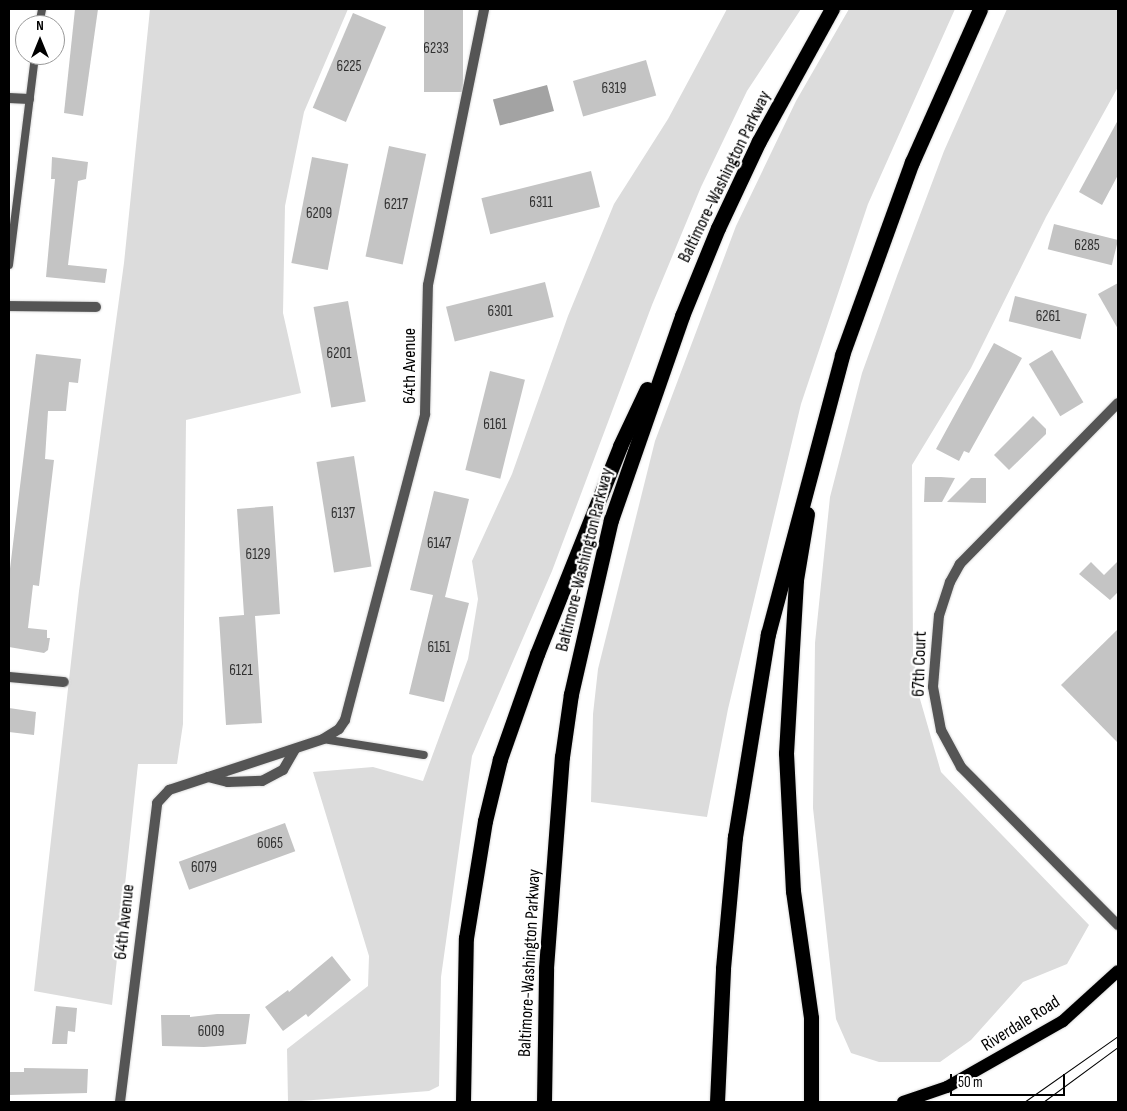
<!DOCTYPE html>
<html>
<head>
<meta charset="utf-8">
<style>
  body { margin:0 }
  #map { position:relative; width:1127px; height:1111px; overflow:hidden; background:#fff; font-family:"Sofia Sans Condensed",sans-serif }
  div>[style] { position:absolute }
  .green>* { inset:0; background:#dcdcdc }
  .water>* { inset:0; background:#a3a3a3; transform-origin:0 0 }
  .building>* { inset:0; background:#c4c4c4; transform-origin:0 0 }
  .roads { filter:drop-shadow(0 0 1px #dbdbdb) drop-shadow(0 0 1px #dbdbdb) }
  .service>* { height:8px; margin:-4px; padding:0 4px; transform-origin:4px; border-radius:4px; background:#555 }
  .minor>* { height:10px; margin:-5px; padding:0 5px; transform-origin:5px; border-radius:5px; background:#555 }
  .primary>* { height:12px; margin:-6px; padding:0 6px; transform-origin:6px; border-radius:6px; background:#000 }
  .motorway>* { height:15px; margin:-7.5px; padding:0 7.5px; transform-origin:7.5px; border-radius:7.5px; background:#000 }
  .tram>* { height:1px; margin:-0.5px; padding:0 0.5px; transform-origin:0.5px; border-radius:0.5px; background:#000 }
  span { translate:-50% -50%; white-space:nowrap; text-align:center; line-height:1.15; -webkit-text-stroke:4.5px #fff; paint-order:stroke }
  .number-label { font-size:15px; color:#313131 }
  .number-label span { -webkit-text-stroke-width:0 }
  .street-label { font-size:18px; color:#000 }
  .frame { position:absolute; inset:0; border:10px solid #000; pointer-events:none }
  .north { position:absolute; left:15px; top:15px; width:50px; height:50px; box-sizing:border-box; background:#fff; border:1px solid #999; border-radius:50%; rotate:0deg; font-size:14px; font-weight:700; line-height:20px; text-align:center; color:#000 }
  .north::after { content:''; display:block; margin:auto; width:18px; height:22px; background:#000; clip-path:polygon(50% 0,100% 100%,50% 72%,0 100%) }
  .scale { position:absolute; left:950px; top:1074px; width:115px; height:22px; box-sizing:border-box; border:2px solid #000; border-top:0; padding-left:6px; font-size:15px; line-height:18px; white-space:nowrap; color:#000; -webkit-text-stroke:4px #fff; paint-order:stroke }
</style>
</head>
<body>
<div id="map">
  <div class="green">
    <div style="clip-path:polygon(150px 9px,348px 9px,304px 112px,285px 206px,283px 313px,301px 393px,186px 420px,183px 724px,177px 764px,138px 764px,112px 1005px,34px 991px,79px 591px,124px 263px)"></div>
    <div style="clip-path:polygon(727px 9px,801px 9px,747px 91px,701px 187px,652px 305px,552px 571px,472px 756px,441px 977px,439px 1086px,429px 1091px,288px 1102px,287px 1049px,368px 986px,369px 956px,313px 772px,373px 767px,423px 781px,468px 659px,478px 599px,472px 561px,512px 474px,568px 316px,614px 204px,668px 119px)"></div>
    <div style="clip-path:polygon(849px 9px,955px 9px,868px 204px,801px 404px,728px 709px,707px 817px,591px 802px,593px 714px,598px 669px,655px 441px,736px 226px,796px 101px)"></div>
    <div style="clip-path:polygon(1007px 9px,1118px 9px,1118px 87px,1046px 217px,971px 368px,912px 465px,913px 653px,920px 699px,941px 772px,1089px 925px,1067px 964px,1023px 982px,971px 1040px,940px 1062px,879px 1062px,851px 1053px,836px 1019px,813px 808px,815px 643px,830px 497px,862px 373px,897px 276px,944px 151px)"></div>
  </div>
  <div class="water">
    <div style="left:547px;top:85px;width:27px;height:56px;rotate:75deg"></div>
  </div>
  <div class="building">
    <div style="clip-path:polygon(75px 9px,98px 9px,83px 116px,64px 113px)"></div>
    <div style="left:424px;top:9px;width:39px;height:83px"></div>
    <div style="left:353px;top:13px;width:36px;height:103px;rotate:23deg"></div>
    <div style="left:646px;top:60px;width:37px;height:76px;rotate:74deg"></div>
    <div style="clip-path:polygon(1118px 120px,1118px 175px,1102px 205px,1079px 192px)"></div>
    <div style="left:389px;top:146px;width:38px;height:113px;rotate:12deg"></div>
    <div style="clip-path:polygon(52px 157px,88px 162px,86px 179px,78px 181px,68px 265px,107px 269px,105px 283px,46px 277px,55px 179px,51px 179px)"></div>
    <div style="left:312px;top:157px;width:37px;height:108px;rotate:11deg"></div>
    <div style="left:591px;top:171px;width:37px;height:113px;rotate:76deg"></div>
    <div style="left:1054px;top:224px;width:66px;height:26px;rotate:14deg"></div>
    <div style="left:545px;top:282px;width:36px;height:102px;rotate:76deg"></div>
    <div style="clip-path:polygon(1118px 283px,1118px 329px,1098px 294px)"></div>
    <div style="left:1015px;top:296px;width:74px;height:26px;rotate:14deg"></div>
    <div style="left:348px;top:301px;width:102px;height:35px;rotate:80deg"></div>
    <div style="clip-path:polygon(994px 343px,1022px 358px,969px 453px,964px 451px,959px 461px,936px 449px)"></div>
    <div style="left:1052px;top:350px;width:61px;height:27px;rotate:59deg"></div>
    <div style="clip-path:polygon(36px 354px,81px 359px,78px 383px,69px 382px,66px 411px,48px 411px,45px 459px,54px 460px,39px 586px,33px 585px,28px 628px,47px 630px,47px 638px,50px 638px,48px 650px,44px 653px,9px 647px,9px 577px)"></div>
    <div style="left:490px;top:371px;width:36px;height:102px;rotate:14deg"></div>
    <div style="clip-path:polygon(1033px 416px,1046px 429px,1046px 434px,1009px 470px,994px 455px)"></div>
    <div style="left:354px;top:456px;width:112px;height:38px;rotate:81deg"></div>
    <div style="clip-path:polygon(925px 477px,941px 477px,955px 478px,942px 502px,924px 502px)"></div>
    <div style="clip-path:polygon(971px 478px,986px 478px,986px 503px,947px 502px)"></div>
    <div style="clip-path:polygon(434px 491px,469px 499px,445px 597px,469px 603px,444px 702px,409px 694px,433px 595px,410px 590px)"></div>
    <div style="clip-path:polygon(273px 506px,280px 614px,255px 616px,262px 723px,226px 725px,219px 617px,244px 615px,237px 509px)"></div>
    <div style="clip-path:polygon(1118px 561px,1118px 592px,1110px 600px,1079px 574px,1091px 562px,1104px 575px)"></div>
    <div style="clip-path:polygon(1118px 629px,1118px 743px,1061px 685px)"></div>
    <div style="clip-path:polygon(9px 708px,36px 712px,34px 735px,9px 732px)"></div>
    <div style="left:285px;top:823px;width:30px;height:113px;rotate:70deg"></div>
    <div style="clip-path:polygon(332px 956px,351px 980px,308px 1017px,306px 1014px,283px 1031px,265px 1007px,288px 990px,289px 992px)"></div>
    <div style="clip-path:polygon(56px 1006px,77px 1008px,75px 1032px,68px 1031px,67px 1044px,52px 1044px)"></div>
    <div style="clip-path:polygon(217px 1014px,250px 1014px,246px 1044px,204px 1047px,162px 1046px,161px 1015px,190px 1015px,190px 1017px)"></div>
    <div style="clip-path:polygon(24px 1068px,88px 1069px,87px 1093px,9px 1095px,9px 1072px,24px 1072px)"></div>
  </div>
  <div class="roads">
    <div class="service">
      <div style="left:39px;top:25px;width:16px;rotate:-79deg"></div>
      <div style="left:9px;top:265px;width:212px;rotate:-82.9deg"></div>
      <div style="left:323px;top:739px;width:102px;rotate:9deg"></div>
    </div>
    <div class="minor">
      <div style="left:9px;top:98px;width:20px;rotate:3deg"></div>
      <div style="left:9px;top:306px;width:87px;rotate:0.7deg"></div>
      <div style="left:1118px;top:403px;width:226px;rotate:134.5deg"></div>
      <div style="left:960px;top:564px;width:21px;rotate:119deg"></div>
      <div style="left:950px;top:582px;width:35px;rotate:108deg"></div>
      <div style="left:939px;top:615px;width:72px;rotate:94.8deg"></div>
      <div style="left:933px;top:687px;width:44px;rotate:79.5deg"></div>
      <div style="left:941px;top:730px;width:42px;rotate:61.6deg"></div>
      <div style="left:961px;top:767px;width:223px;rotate:45.2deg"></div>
      <div style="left:9px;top:677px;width:55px;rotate:5.2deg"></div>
      <div style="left:208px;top:777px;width:21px;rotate:14deg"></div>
      <div style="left:228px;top:782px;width:34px;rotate:-2deg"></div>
      <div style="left:262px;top:781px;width:24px;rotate:-28deg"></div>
      <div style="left:283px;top:770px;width:24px;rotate:-60deg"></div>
      <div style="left:120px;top:1102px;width:301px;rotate:-82.9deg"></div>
      <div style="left:157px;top:803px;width:18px;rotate:-47deg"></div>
      <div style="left:169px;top:790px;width:162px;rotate:-18.3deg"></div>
      <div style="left:323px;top:739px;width:19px;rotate:-32deg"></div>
      <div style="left:339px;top:729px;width:11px;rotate:-56deg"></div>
      <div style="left:345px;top:720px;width:316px;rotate:-75.3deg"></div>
      <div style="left:425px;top:414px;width:129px;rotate:-88.7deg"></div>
      <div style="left:428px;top:285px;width:282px;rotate:-78.5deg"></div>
    </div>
    <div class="primary">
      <div style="left:903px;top:1102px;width:46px;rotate:-18.8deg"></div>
      <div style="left:947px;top:1087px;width:133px;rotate:-29.6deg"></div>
      <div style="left:1063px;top:1021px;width:74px;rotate:-42.3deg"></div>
    </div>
    <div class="motorway">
      <div style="left:807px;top:514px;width:67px;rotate:99.5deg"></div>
      <div style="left:796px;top:580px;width:173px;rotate:93.3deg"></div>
      <div style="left:786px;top:753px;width:138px;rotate:87.1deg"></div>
      <div style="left:793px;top:891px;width:128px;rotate:81.9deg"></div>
      <div style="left:811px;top:1018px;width:84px;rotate:90deg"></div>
      <div style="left:463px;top:1102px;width:164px;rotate:-89deg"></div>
      <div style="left:466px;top:938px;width:119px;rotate:-80.8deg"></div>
      <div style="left:485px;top:821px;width:64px;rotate:-76.4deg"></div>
      <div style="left:500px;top:759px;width:111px;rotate:-70.6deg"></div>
      <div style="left:537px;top:654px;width:224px;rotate:-68.2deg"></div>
      <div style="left:620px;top:446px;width:63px;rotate:-64.7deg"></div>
      <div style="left:544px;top:1102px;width:134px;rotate:-89.1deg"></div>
      <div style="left:546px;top:968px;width:212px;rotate:-85.7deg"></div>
      <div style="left:562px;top:757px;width:64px;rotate:-81.9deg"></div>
      <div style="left:571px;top:694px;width:179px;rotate:-77.1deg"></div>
      <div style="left:611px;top:520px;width:216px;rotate:-70.8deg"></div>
      <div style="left:682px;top:316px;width:95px;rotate:-67.8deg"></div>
      <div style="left:718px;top:228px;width:96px;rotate:-64.8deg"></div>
      <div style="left:759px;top:141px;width:151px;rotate:-61.1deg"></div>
      <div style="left:717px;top:1102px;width:134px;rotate:-87.4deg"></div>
      <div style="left:723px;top:968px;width:132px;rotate:-84.8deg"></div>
      <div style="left:735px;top:837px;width:206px;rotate:-80.8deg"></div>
      <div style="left:768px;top:634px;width:289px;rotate:-75.1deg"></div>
      <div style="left:842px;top:355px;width:205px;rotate:-70.1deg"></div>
      <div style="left:912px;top:162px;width:167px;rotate:-66deg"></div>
    </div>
  </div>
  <div class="tram">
    <div style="left:1024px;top:1102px;width:115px;rotate:-35.1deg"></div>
    <div style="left:1043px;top:1102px;width:93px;rotate:-36.3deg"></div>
  </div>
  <div class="number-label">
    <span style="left:436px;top:49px">6233</span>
    <span style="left:349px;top:67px">6225</span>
    <span style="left:614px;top:89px">6319</span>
    <span style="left:541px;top:203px">6311</span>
    <span style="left:396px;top:205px">6217</span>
    <span style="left:319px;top:214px">6209</span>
    <span style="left:1087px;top:246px">6285</span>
    <span style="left:500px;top:312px">6301</span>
    <span style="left:1048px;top:317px">6261</span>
    <span style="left:339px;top:354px">6201</span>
    <span style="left:495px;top:425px">6161</span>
    <span style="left:343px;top:514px">6137</span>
    <span style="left:439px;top:544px">6147</span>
    <span style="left:258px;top:555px">6129</span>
    <span style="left:439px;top:648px">6151</span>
    <span style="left:241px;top:671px">6121</span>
    <span style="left:270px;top:844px">6065</span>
    <span style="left:204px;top:868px">6079</span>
    <span style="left:211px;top:1032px">6009</span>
  </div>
  <div class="street-label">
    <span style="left:725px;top:177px;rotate:-64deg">Baltimore-Washington Parkway</span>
    <span style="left:410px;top:366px;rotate:-90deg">64th Avenue</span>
    <span style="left:585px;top:560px;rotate:-76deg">Baltimore-Washington Parkway</span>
    <span style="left:920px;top:664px;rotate:-88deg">67th Court</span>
    <span style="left:125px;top:922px;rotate:-84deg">64th Avenue</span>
    <span style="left:530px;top:963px;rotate:-87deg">Baltimore-Washington Parkway</span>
    <span style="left:1021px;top:1024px;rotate:-32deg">Riverdale Road</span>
  </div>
  <div class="frame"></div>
  <div class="north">N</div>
  <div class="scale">50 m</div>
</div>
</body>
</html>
